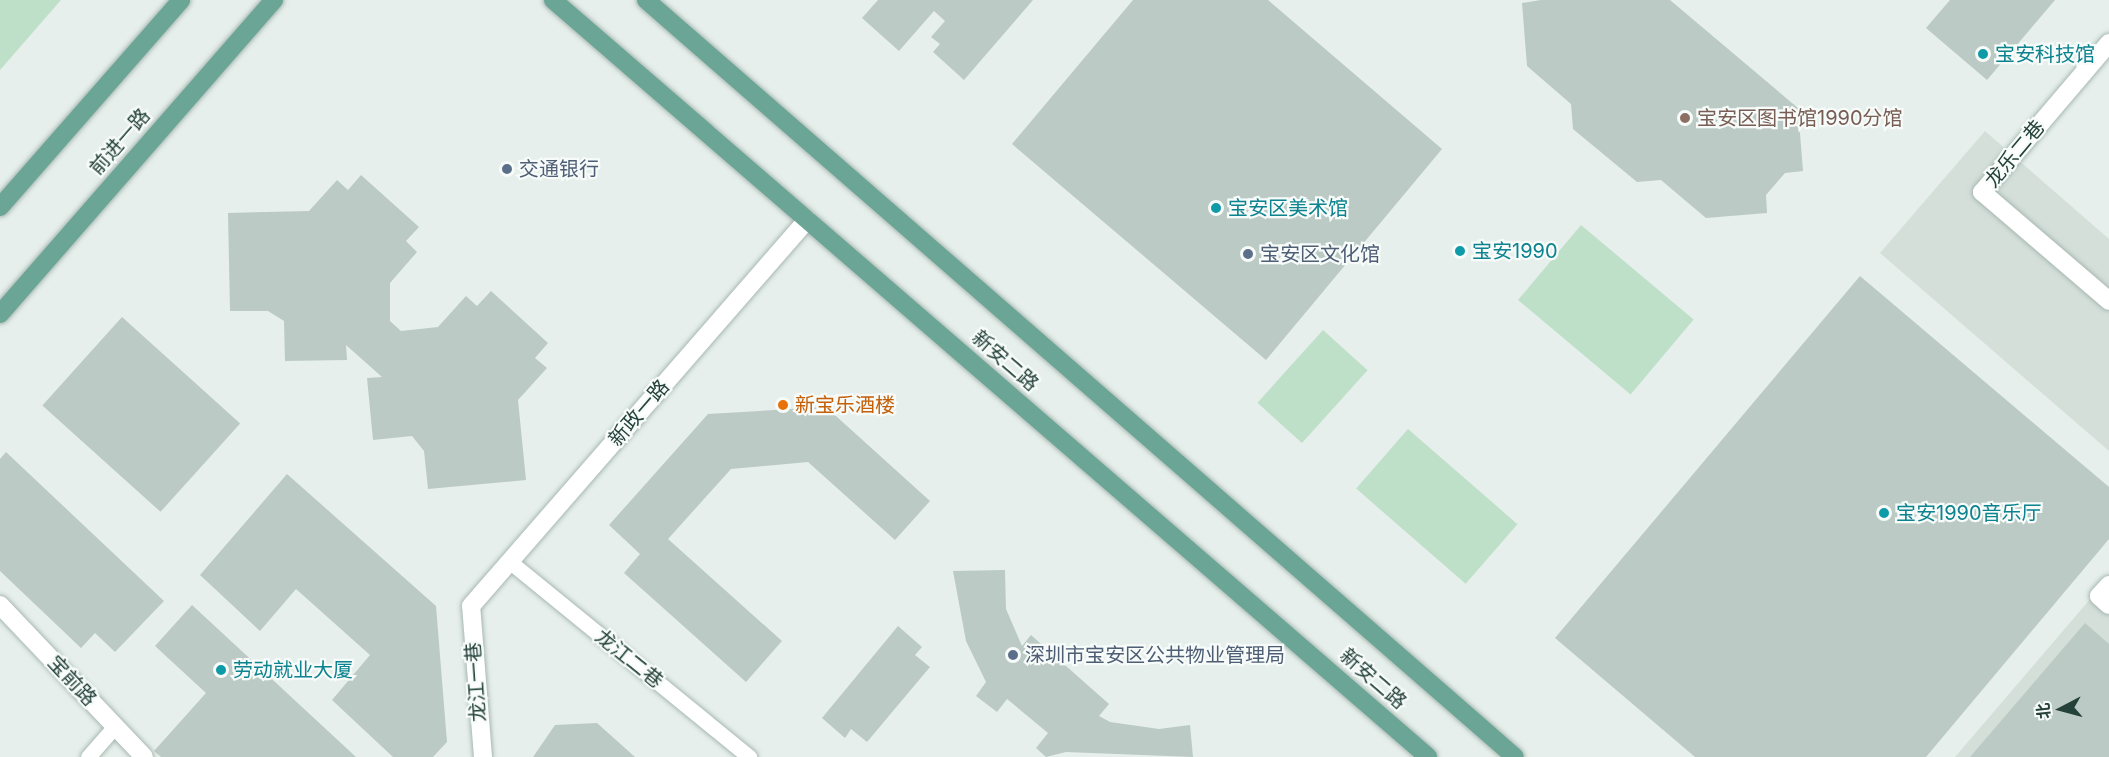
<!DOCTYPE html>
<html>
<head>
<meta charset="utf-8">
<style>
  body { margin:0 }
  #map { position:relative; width:2109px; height:757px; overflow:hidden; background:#e6efeb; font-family:Inter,"Noto Sans SC",sans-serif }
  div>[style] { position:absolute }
  .built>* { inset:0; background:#d4dfda }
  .green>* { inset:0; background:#bfe0c8; transform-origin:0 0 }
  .building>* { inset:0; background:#bbcac4; transform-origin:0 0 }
  .roads { filter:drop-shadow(0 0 2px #a8b8b2) drop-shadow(0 0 2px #a8b8b2) }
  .lane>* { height:15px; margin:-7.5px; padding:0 7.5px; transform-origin:7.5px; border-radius:7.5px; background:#fff }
  .street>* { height:18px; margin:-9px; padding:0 9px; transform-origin:9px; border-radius:9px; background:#fff }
  .primary>* { height:18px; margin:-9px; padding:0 9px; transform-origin:9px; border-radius:9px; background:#6aa596 }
  .dots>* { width:16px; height:16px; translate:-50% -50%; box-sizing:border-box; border:3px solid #f7fbf9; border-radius:50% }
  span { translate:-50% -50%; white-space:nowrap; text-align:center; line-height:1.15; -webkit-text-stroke:4.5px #f7fbf9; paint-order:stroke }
  .culture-label { font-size:20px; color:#0d838f }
  .left { translate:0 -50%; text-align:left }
  .education-label { font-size:20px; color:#785e54 }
  .street-label { font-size:20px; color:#24423a }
  .service-label { font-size:20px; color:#4e5e75 }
  .food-label { font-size:20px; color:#c56008 }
  .north { position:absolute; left:2031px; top:679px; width:60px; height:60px; -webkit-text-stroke:4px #f7fbf9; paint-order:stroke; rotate:264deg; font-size:16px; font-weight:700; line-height:24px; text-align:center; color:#24423a }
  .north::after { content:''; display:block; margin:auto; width:21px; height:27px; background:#24423a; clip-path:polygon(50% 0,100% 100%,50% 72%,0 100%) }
</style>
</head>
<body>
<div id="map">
  <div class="built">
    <div style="clip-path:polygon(1985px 131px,2109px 239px,2109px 451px,1880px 253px)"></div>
    <div style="clip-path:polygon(2109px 577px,2109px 757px,1955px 757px)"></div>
  </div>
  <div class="green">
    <div style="clip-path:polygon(0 0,61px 0,0 70px)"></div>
    <div style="left:1581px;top:225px;width:147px;height:98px;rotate:40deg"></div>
    <div style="left:1323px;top:330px;width:60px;height:98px;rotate:42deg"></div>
    <div style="left:1408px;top:429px;width:145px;height:79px;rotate:41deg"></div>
  </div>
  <div class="building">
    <div style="clip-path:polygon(878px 0,1033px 0,964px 80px,933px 52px,940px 44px,931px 37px,945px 21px,934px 11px,899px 51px,862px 18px)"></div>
    <div style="clip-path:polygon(1133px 0,1268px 0,1442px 149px,1266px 360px,1012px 144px)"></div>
    <div style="clip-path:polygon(1541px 0,1670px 0,1798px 108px,1803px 171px,1785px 173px,1766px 195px,1767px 213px,1706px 218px,1661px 180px,1637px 182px,1573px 129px,1571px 104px,1527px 66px,1522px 3px)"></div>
    <div style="clip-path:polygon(1950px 0,2055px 0,1987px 80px,1926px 28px)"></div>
    <div style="clip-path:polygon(361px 175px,419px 227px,406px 241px,417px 252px,390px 283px,390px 321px,401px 331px,438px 327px,466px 296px,477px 306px,491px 291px,548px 343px,535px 358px,547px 368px,518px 400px,526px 480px,428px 489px,424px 451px,412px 436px,373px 440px,367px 378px,382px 377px,346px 345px,347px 360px,285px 361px,284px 321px,268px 311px,230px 311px,228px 213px,309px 211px,337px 180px,348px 190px)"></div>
    <div style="clip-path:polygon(1860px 276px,2109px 487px,2109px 539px,1926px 757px,1695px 757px,1555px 638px)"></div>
    <div style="left:122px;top:317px;width:159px;height:119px;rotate:42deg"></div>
    <div style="clip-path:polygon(826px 407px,930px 501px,895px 540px,808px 462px,731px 469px,668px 539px,782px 641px,746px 682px,624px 573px,640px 554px,609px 525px,708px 414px)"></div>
    <div style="clip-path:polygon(6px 452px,164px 601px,115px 652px,95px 633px,81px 648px,0 571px,0 459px)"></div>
    <div style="clip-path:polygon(287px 474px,436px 606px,447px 742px,433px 757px,393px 757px,332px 700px,370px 655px,296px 589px,260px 631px,200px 575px)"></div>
    <div style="clip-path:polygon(1005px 570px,1006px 609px,1022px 646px,1031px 635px,1109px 704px,1099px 716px,1110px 722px,1159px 729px,1190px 725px,1193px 757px,1066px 752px,1046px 757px,1036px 748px,1048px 733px,1007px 699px,997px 712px,976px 696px,986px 682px,966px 641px,953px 571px)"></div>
    <div style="clip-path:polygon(192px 605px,356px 757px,161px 757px,154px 751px,206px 693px,155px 646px)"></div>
    <div style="clip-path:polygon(2085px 623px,2109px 644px,2109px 757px,1970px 757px)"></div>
    <div style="clip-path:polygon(898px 626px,922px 647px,915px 655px,930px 667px,867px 742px,851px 729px,845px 738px,822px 718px)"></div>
    <div style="clip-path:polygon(597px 723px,635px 757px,533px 757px,555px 725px)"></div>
  </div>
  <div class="roads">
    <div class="lane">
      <div style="left:509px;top:561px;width:310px;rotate:39.2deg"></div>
      <div style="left:88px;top:757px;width:41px;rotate:-48.9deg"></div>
    </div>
    <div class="street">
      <div style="left:2109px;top:43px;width:196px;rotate:130.4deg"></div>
      <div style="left:1982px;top:192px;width:167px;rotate:40.6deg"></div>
      <div style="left:2109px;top:585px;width:15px;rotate:132deg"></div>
      <div style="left:2099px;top:596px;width:13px;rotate:42deg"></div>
      <div style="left:0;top:605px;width:209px;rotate:46.5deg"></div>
      <div style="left:483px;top:757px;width:151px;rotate:-94.5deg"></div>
      <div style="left:471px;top:606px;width:512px;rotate:-48.96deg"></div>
    </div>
    <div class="primary">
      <div style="left:553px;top:0;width:1157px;rotate:40.86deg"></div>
      <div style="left:646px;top:0;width:1152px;rotate:41.06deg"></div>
      <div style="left:0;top:207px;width:275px;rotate:-48.8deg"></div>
      <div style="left:0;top:314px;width:417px;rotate:-48.9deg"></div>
    </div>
  </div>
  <div class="dots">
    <div style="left:1983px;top:54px;background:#0f9aa8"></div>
    <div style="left:1685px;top:118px;background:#8d6e63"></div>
    <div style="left:507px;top:169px;background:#5c6f8a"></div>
    <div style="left:1216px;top:208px;background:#0f9aa8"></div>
    <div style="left:1460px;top:251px;background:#0f9aa8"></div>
    <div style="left:1248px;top:254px;background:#5c6f8a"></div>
    <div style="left:783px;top:405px;background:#e8710a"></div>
    <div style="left:1884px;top:513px;background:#0f9aa8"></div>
    <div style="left:1013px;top:655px;background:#5c6f8a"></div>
    <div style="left:221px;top:670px;background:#0f9aa8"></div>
  </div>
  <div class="culture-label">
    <span class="left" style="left:1995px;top:54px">宝安科技馆</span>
    <span class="left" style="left:1228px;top:208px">宝安区美术馆</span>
    <span class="left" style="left:1472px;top:251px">宝安1990</span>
    <span class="left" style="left:1896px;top:513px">宝安1990音乐厅</span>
    <span class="left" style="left:233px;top:670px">劳动就业大厦</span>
  </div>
  <div class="education-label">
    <span class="left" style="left:1697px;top:118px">宝安区图书馆1990分馆</span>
  </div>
  <div class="street-label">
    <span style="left:120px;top:142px;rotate:-49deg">前进一路</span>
    <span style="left:2015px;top:154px;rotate:-50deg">龙乐二巷</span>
    <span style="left:1005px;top:361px;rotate:41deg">新安二路</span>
    <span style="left:639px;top:413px;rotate:-49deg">新政一路</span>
    <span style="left:629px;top:659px;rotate:39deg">龙江二巷</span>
    <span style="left:1373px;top:679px;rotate:41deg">新安二路</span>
    <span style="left:72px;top:681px;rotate:47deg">宝前路</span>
    <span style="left:476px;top:682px;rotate:-94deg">龙江一巷</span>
  </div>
  <div class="service-label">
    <span class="left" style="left:519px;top:169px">交通银行</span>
    <span class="left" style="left:1260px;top:254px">宝安区文化馆</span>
    <span class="left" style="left:1025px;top:655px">深圳市宝安区公共物业管理局</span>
  </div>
  <div class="food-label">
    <span class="left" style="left:795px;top:405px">新宝乐酒楼</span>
  </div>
  <div class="north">北</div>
</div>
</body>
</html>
